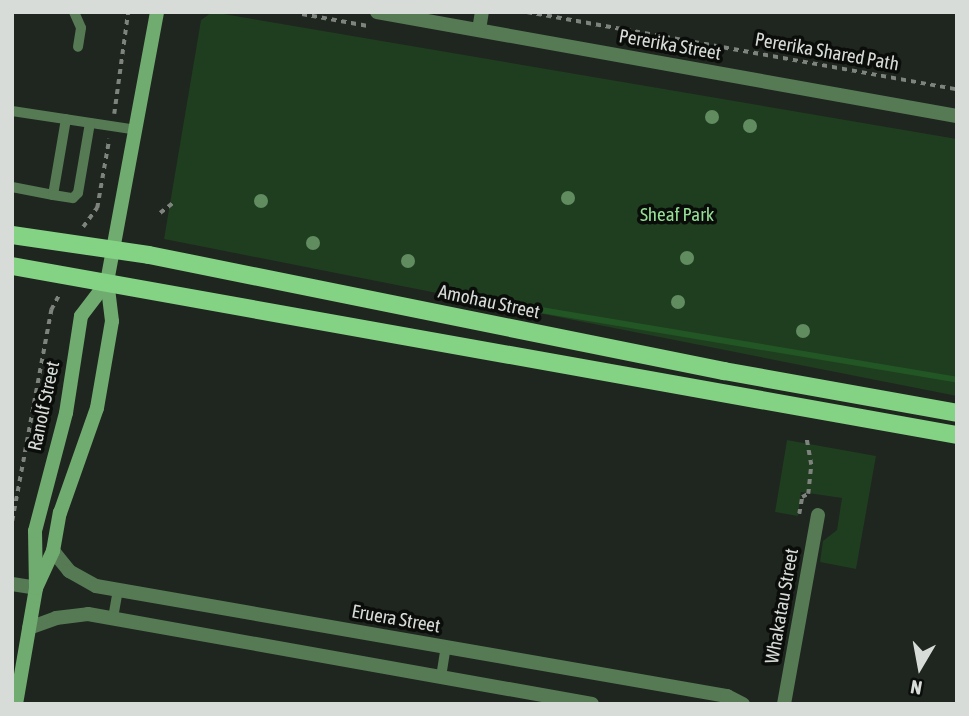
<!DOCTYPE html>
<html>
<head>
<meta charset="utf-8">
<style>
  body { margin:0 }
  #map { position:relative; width:969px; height:716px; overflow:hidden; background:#1f251f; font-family:"Asap Condensed",sans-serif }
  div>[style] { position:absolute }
  .green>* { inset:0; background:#1f3d1f }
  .stream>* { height:6px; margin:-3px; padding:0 3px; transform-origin:3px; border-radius:3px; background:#225624 }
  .path>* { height:3.5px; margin-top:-1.75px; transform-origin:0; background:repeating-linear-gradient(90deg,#7e837e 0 5px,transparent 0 10px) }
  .lane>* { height:10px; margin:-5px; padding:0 5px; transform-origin:5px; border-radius:5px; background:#557a54 }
  .street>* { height:14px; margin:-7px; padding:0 7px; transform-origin:7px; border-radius:7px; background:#557a54 }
  .secondary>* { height:14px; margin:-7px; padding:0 7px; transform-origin:7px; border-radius:7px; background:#70ab6f }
  .primary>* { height:18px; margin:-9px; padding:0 9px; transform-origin:9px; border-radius:9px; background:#84d283 }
  .trees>* { width:14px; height:14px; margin:-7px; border-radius:50%; background:#608c5f }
  span { translate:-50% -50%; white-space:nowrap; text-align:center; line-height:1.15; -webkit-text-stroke:7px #0b0d0a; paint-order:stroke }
  .street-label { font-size:19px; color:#d8dcd8 }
  .park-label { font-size:19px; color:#95e094 }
  .frame { position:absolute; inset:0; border:14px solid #d8dcd8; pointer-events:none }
  .north { position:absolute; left:885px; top:632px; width:70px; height:70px; -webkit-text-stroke:5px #0b0d0a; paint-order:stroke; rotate:190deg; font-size:19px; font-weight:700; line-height:28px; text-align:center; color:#d8dcd8 }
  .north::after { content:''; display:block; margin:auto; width:24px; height:32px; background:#d8dcd8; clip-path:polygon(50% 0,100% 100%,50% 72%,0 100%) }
</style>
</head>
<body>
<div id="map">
  <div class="green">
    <div style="clip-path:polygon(212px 12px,957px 139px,957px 396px,164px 239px,201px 20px)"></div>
    <div style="clip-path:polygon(787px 440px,876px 456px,856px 569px,820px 562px,823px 541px,837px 530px,842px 498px,801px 492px,798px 516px,775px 512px)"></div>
  </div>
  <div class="stream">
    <div style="left:511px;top:305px;width:452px;rotate:9.5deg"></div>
  </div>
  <div class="path">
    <div style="left:527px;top:12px;width:437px;rotate:10.2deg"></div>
    <div style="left:302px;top:14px;width:67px;rotate:10.3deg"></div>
    <div style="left:114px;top:114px;width:103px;rotate:-82.2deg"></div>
    <div style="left:160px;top:213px;width:16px;rotate:-38deg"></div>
    <div style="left:83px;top:227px;width:24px;rotate:-54deg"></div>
    <div style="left:97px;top:208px;width:70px;rotate:-80.1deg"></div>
    <div style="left:799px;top:514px;width:17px;rotate:-80deg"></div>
    <div style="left:802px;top:497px;width:7px;rotate:-27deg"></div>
    <div style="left:808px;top:494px;width:29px;rotate:-84deg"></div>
    <div style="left:811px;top:465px;width:29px;rotate:-100deg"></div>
    <div style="left:12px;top:521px;width:215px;rotate:-79.5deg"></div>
    <div style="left:51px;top:310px;width:19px;rotate:-62deg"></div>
  </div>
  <div class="lane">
    <div style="left:74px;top:12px;width:17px;rotate:66deg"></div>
    <div style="left:81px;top:28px;width:19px;rotate:99deg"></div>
    <div style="left:12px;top:111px;width:126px;rotate:8.6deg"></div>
    <div style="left:12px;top:187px;width:42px;rotate:11deg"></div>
    <div style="left:53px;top:195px;width:77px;rotate:-80.3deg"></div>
    <div style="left:53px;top:195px;width:20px;rotate:9deg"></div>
    <div style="left:73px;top:198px;width:7px;rotate:-45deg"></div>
    <div style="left:78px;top:193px;width:71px;rotate:-80.3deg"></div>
    <div style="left:113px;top:618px;width:28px;rotate:-80deg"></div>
    <div style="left:441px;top:677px;width:30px;rotate:-81deg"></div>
  </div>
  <div class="street">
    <div style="left:377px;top:12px;width:589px;rotate:10.17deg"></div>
    <div style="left:479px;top:30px;width:18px;rotate:-81deg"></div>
    <div style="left:53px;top:551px;width:26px;rotate:51deg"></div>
    <div style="left:69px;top:571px;width:31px;rotate:29deg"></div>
    <div style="left:96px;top:586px;width:641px;rotate:9.89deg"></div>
    <div style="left:727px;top:696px;width:18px;rotate:27deg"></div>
    <div style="left:12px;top:584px;width:24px;rotate:9deg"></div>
    <div style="left:29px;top:628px;width:29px;rotate:-20deg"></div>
    <div style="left:56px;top:618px;width:32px;rotate:-7deg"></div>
    <div style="left:88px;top:614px;width:512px;rotate:10.12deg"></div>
    <div style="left:784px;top:704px;width:192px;rotate:-79.8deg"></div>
  </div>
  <div class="secondary">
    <div style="left:36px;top:588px;width:57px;rotate:-91deg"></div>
    <div style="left:35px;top:531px;width:122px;rotate:-75.3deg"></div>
    <div style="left:66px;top:413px;width:98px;rotate:-81.2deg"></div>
    <div style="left:81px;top:316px;width:43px;rotate:-52.6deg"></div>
    <div style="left:16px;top:704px;width:118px;rotate:-80.2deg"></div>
    <div style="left:36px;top:588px;width:41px;rotate:-65.3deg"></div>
    <div style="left:53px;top:551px;width:39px;rotate:-80deg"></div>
    <div style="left:60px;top:513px;width:111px;rotate:-70.6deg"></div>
    <div style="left:97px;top:408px;width:88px;rotate:-80.2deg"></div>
    <div style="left:112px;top:321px;width:39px;rotate:-97deg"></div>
    <div style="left:107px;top:282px;width:275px;rotate:-79.5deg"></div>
  </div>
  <div class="primary">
    <div style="left:12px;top:235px;width:138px;rotate:8.3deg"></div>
    <div style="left:149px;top:255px;width:587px;rotate:11.41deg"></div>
    <div style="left:724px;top:371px;width:237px;rotate:10.2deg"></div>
    <div style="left:12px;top:266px;width:960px;rotate:10.14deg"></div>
  </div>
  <div class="trees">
    <div style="left:712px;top:117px"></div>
    <div style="left:750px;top:126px"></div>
    <div style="left:568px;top:198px"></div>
    <div style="left:261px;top:201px"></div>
    <div style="left:313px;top:243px"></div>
    <div style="left:687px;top:258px"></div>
    <div style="left:408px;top:261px"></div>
    <div style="left:678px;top:302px"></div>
    <div style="left:803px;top:331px"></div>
  </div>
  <div class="street-label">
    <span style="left:670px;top:45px;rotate:10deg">Pererika Street</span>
    <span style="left:827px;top:52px;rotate:10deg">Pererika Shared Path</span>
    <span style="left:489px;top:302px;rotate:12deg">Amohau Street</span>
    <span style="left:44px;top:406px;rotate:-78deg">Ranolf Street</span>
    <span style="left:782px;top:606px;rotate:-80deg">Whakatau Street</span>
    <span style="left:396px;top:619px;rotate:10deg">Eruera Street</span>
  </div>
  <div class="park-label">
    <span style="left:677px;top:215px">Sheaf Park</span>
  </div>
  <div class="frame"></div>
  <div class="north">N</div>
</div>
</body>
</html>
